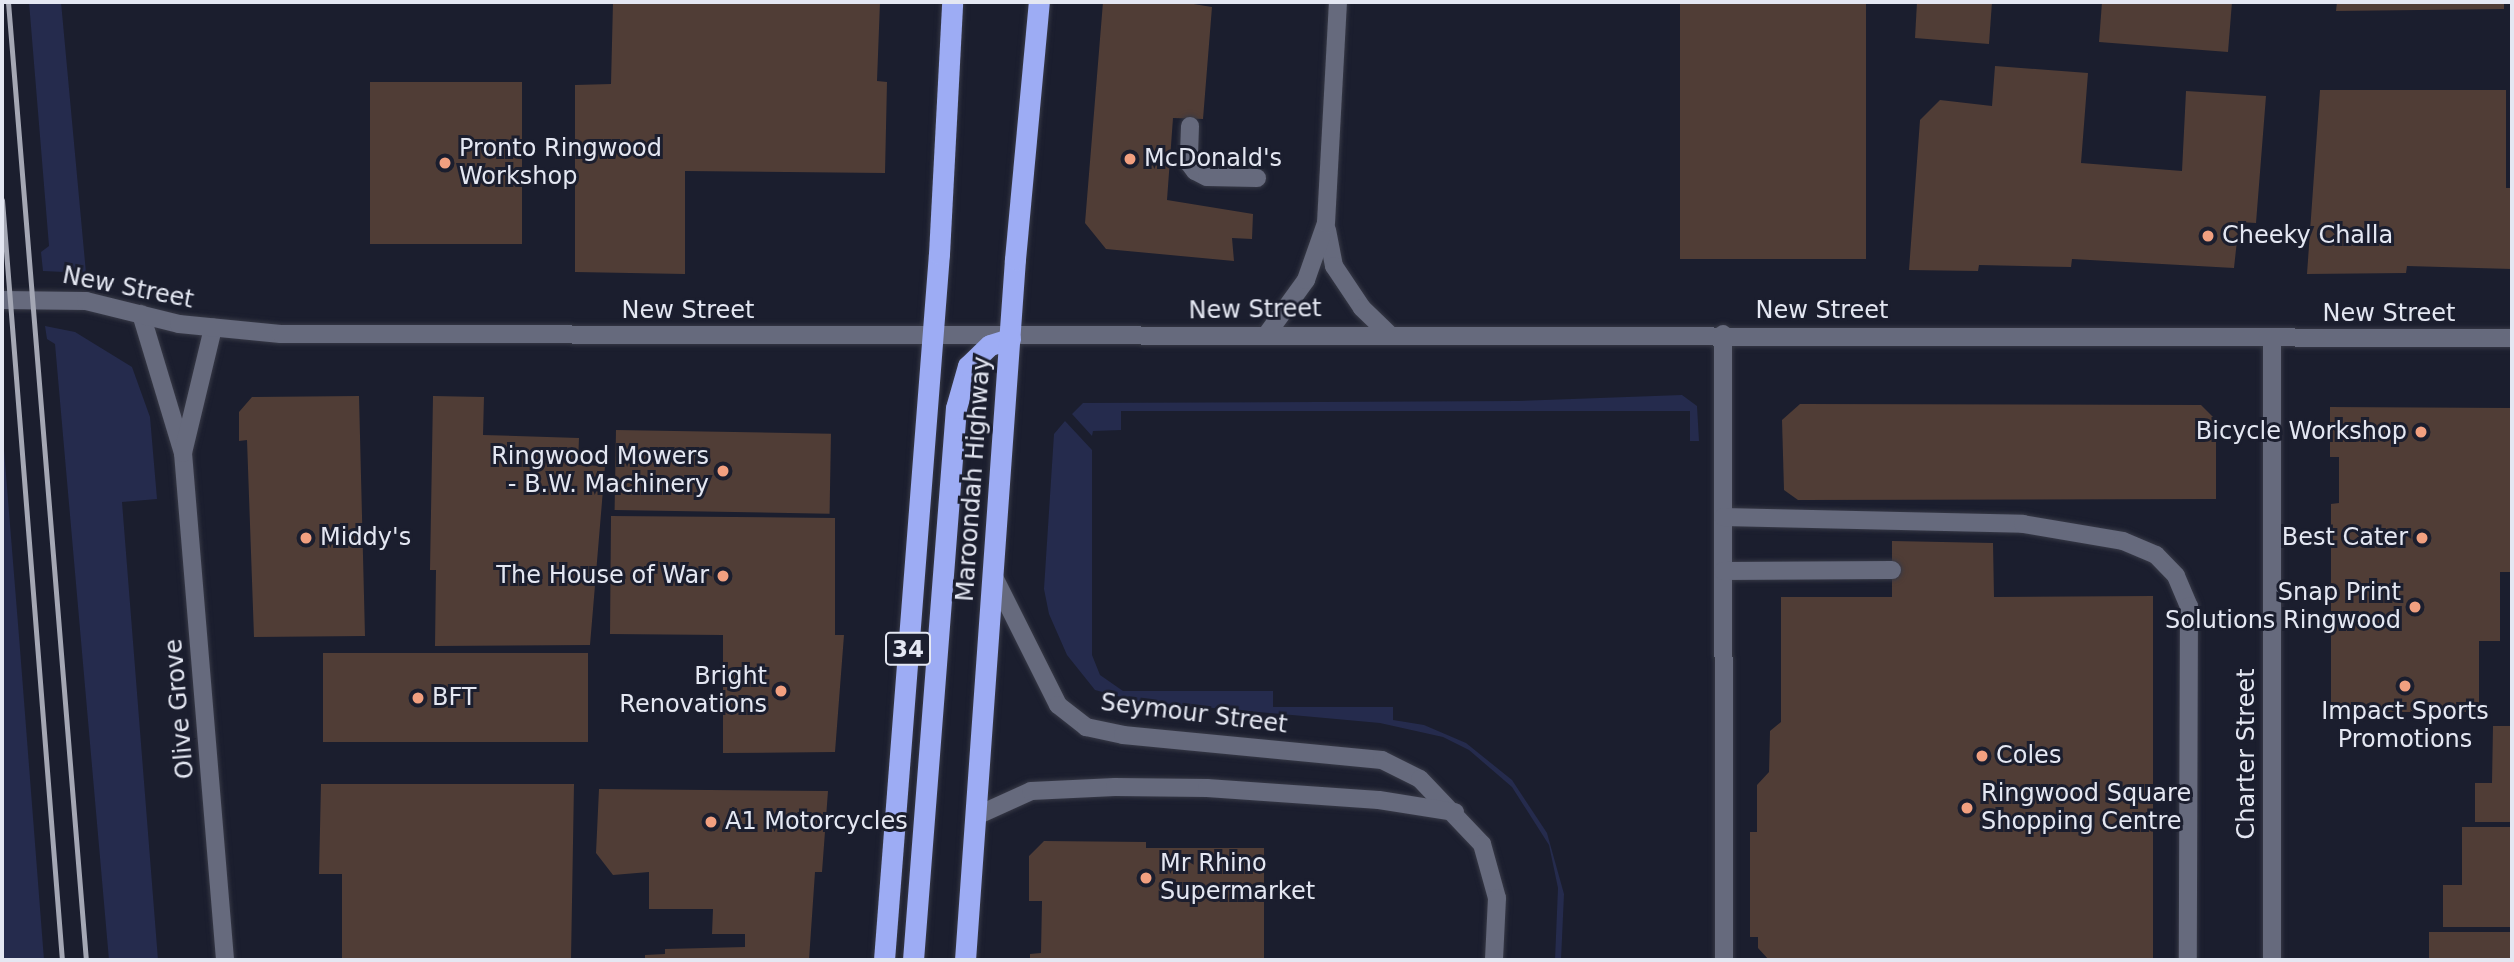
<!DOCTYPE html>
<html>
<head>
<meta charset="utf-8">
<style>
  body { margin:0 }
  #map { position:relative; width:2514px; height:962px; overflow:hidden; background:#1b1e2e; font-family:"DejaVu Sans",sans-serif }
  div>[style] { position:absolute }
  .green>* { inset:0; background:#252b4d }
  .building>* { inset:0; background:#503d36; transform-origin:0 0 }
  .roads { filter:drop-shadow(0 0 2px #373946) drop-shadow(0 0 2px #373946) }
  .lane>* { height:18px; margin:-9px; padding:0 9px; transform-origin:9px; border-radius:9px; background:#666a7d }
  .street>* { height:18px; margin:-9px; padding:0 9px; transform-origin:9px; border-radius:9px; background:#666a7d }
  .secondary>* { height:18px; margin:-9px; padding:0 9px; transform-origin:9px; border-radius:9px; background:#666a7d }
  .highway>* { height:21px; margin:-10.5px; padding:0 10.5px; transform-origin:10.5px; border-radius:10.5px; background:#9dacf4 }
  .rail>* { height:5px; margin:-2.5px; padding:0 2.5px; transform-origin:2.5px; border-radius:2.5px; background:#a4a7b4 }
  .dots>* { width:19px; height:19px; translate:-50% -50%; box-sizing:border-box; border:4px solid #1b1e2e; border-radius:50% }
  span { translate:-50% -50%; white-space:nowrap; text-align:center; line-height:1.15; -webkit-text-stroke:6px #1b1e2e; paint-order:stroke }
  .shield-label span { padding:2px 5px; background:#1b1e2e; border:2px solid; border-radius:5px; -webkit-text-stroke-width:0 }
  .shield-label { font-size:23px; color:#e4e7f2; font-weight:700 }
  .poi-label { font-size:24px; color:#e4e7f2 }
  .left { translate:0 -50%; text-align:left }
  .right { translate:-100% -50%; text-align:right }
  .street-label { font-size:24px; color:#e4e7f2 }
  .frame { position:absolute; inset:0; border:4px solid #e4e7f2; pointer-events:none }
</style>
</head>
<body>
<div id="map">
  <div class="green">
    <div style="clip-path:polygon(29px 2px,61px 2px,86px 273px,43px 271px,41px 252px,49px 246px)"></div>
    <div style="clip-path:polygon(45px 326px,75px 332px,132px 367px,150px 417px,157px 499px,122px 502px,158px 960px,109px 960px,55px 344px,47px 339px)"></div>
    <div style="clip-path:polygon(1682px 395px,1697px 406px,1699px 441px,1690px 441px,1690px 411px,1121px 411px,1121px 430px,1093px 431px,1092px 436px,1072px 414px,1083px 403px,1517px 401px)"></div>
    <div style="clip-path:polygon(1065px 421px,1092px 450px,1092px 655px,1100px 675px,1123px 691px,1273px 691px,1273px 707px,1393px 707px,1393px 720px,1424px 725px,1466px 743px,1512px 780px,1547px 833px,1564px 894px,1561px 960px,1555px 960px,1558px 888px,1549px 845px,1512px 787px,1469px 750px,1443px 737px,1380px 723px,1136px 701px,1095px 690px,1067px 655px,1049px 614px,1044px 589px,1054px 434px)"></div>
    <div style="clip-path:polygon(2px 425px,20px 649px,44px 960px,2px 960px)"></div>
  </div>
  <div class="building">
    <div style="clip-path:polygon(613px 2px,880px 2px,877px 81px,887px 82px,885px 173px,685px 171px,685px 274px,575px 272px,575px 85px,611px 84px)"></div>
    <div style="clip-path:polygon(1103px 2px,1181px 2px,1212px 7px,1203px 119px,1173px 118px,1167px 200px,1253px 214px,1252px 239px,1232px 238px,1234px 261px,1106px 249px,1085px 223px)"></div>
    <div style="left:1680px;top:2px;width:186px;height:257px"></div>
    <div style="clip-path:polygon(1917px 2px,1992px 2px,1989px 44px,1915px 38px)"></div>
    <div style="clip-path:polygon(2102px 2px,2232px 2px,2228px 52px,2099px 42px)"></div>
    <div style="clip-path:polygon(2337px 2px,2504px 2px,2504px 9px,2336px 11px)"></div>
    <div style="clip-path:polygon(1995px 66px,2088px 73px,2081px 163px,2182px 171px,2186px 91px,2266px 96px,2256px 223px,2239px 222px,2234px 268px,2072px 259px,2071px 267px,1979px 265px,1978px 271px,1909px 270px,1920px 120px,1940px 100px,1992px 106px)"></div>
    <div style="left:370px;top:82px;width:152px;height:162px"></div>
    <div style="clip-path:polygon(2320px 90px,2506px 90px,2506px 188px,2512px 188px,2512px 269px,2407px 266px,2406px 273px,2307px 274px)"></div>
    <div style="clip-path:polygon(359px 396px,365px 636px,254px 637px,247px 440px,239px 441px,239px 412px,252px 397px)"></div>
    <div style="clip-path:polygon(433px 396px,484px 397px,483px 435px,579px 438px,578px 465px,605px 466px,590px 645px,435px 646px,436px 570px,430px 570px)"></div>
    <div style="clip-path:polygon(1800px 404px,2201px 405px,2216px 420px,2216px 499px,1798px 500px,1784px 490px,1782px 420px)"></div>
    <div style="clip-path:polygon(2330px 407px,2512px 408px,2512px 572px,2500px 572px,2500px 641px,2479px 641px,2479px 712px,2331px 712px,2331px 504px,2339px 503px,2339px 457px,2330px 457px)"></div>
    <div style="left:616px;top:430px;width:215px;height:80px;rotate:1deg"></div>
    <div style="clip-path:polygon(611px 516px,835px 518px,835px 635px,844px 635px,835px 752px,723px 753px,723px 635px,610px 634px)"></div>
    <div style="clip-path:polygon(1892px 541px,1993px 543px,1994px 597px,2153px 596px,2153px 960px,1769px 960px,1758px 948px,1758px 937px,1750px 937px,1750px 832px,1757px 832px,1757px 785px,1769px 772px,1770px 731px,1781px 722px,1781px 597px,1892px 597px)"></div>
    <div style="left:323px;top:653px;width:265px;height:89px"></div>
    <div style="clip-path:polygon(2493px 726px,2512px 726px,2512px 822px,2475px 822px,2475px 783px,2492px 783px)"></div>
    <div style="clip-path:polygon(321px 784px,574px 784px,571px 960px,342px 960px,342px 874px,319px 874px)"></div>
    <div style="clip-path:polygon(599px 789px,828px 791px,822px 872px,815px 872px,809px 960px,645px 960px,645px 955px,665px 954px,665px 949px,745px 947px,745px 934px,712px 934px,713px 909px,649px 909px,649px 872px,613px 875px,596px 853px)"></div>
    <div style="clip-path:polygon(2462px 827px,2512px 827px,2512px 927px,2443px 927px,2443px 885px,2462px 885px)"></div>
    <div style="clip-path:polygon(1044px 841px,1146px 842px,1146px 848px,1264px 848px,1264px 960px,1030px 960px,1030px 954px,1041px 953px,1042px 901px,1029px 901px,1029px 856px)"></div>
    <div style="left:2512px;top:932px;width:28px;height:83px;rotate:90deg"></div>
  </div>
  <div class="roads">
    <div class="lane">
      <div style="left:1190px;top:126px;width:37px;rotate:92deg"></div>
      <div style="left:1189px;top:163px;width:10px;rotate:53deg"></div>
      <div style="left:1195px;top:171px;width:13px;rotate:27deg"></div>
      <div style="left:1207px;top:177px;width:50px;rotate:1.1deg"></div>
      <div style="left:1327px;top:230px;width:37px;rotate:79deg"></div>
      <div style="left:1334px;top:266px;width:50px;rotate:56.3deg"></div>
      <div style="left:1362px;top:308px;width:36px;rotate:44deg"></div>
      <div style="left:1267px;top:334px;width:67px;rotate:-54.2deg"></div>
      <div style="left:1306px;top:280px;width:60px;rotate:-70.7deg"></div>
      <div style="left:1326px;top:223px;width:221px;rotate:-86.9deg"></div>
      <div style="left:1723px;top:334px;width:626px;rotate:89.91deg"></div>
      <div style="left:1723px;top:517px;width:300px;rotate:1.3deg"></div>
      <div style="left:2023px;top:524px;width:101px;rotate:9.6deg"></div>
      <div style="left:2123px;top:541px;width:36px;rotate:23deg"></div>
      <div style="left:2156px;top:555px;width:29px;rotate:46deg"></div>
      <div style="left:2176px;top:576px;width:33px;rotate:67deg"></div>
      <div style="left:2189px;top:606px;width:354px;rotate:90.2deg"></div>
      <div style="left:1723px;top:571px;width:169px;rotate:-0.3deg"></div>
    </div>
    <div class="street">
      <div style="left:141px;top:314px;width:145px;rotate:73.2deg"></div>
      <div style="left:183px;top:453px;width:509px;rotate:85.26deg"></div>
      <div style="left:2272px;top:338px;width:622px;rotate:90deg"></div>
      <div style="left:183px;top:453px;width:129px;rotate:-76.5deg"></div>
      <div style="left:994px;top:577px;width:143px;rotate:63.4deg"></div>
      <div style="left:1058px;top:705px;width:36px;rotate:38deg"></div>
      <div style="left:1086px;top:727px;width:38px;rotate:12deg"></div>
      <div style="left:1123px;top:735px;width:260px;rotate:5.5deg"></div>
      <div style="left:1382px;top:760px;width:42px;rotate:26.6deg"></div>
      <div style="left:1420px;top:779px;width:90px;rotate:46.4deg"></div>
      <div style="left:1482px;top:844px;width:56px;rotate:74.5deg"></div>
      <div style="left:1497px;top:898px;width:62px;rotate:92.8deg"></div>
      <div style="left:976px;top:816px;width:60px;rotate:-24.4deg"></div>
      <div style="left:1031px;top:791px;width:84px;rotate:-2.7deg"></div>
      <div style="left:1115px;top:787px;width:92px;rotate:0.6deg"></div>
      <div style="left:1207px;top:788px;width:172px;rotate:4deg"></div>
      <div style="left:1379px;top:800px;width:77px;rotate:9deg"></div>
    </div>
    <div class="secondary">
      <div style="left:2px;top:300px;width:84px;rotate:0.7deg"></div>
      <div style="left:86px;top:301px;width:96px;rotate:13.9deg"></div>
      <div style="left:179px;top:324px;width:102px;rotate:5.6deg"></div>
      <div style="left:281px;top:334px;width:2231px;rotate:0.1deg"></div>
    </div>
    <div class="highway">
      <div style="left:884px;top:960px;width:708px;rotate:-85.55deg"></div>
      <div style="left:939px;top:254px;width:252px;rotate:-87deg"></div>
      <div style="left:913px;top:960px;width:554px;rotate:-85.55deg"></div>
      <div style="left:956px;top:408px;width:44px;rotate:-74.1deg"></div>
      <div style="left:968px;top:366px;width:30px;rotate:-44deg"></div>
      <div style="left:990px;top:345px;width:21px;rotate:-17deg"></div>
      <div style="left:965px;top:960px;width:703px;rotate:-85.92deg"></div>
      <div style="left:1015px;top:259px;width:258px;rotate:-84.7deg"></div>
    </div>
  </div>
  <div class="rail">
    <div style="left:8px;top:2px;width:961px;rotate:85.35deg"></div>
    <div style="left:2px;top:200px;width:762px;rotate:85.49deg"></div>
  </div>
  <div class="dots">
    <div style="left:1130px;top:159px;background:#f2a080"></div>
    <div style="left:445px;top:163px;background:#f2a080"></div>
    <div style="left:2208px;top:236px;background:#f2a080"></div>
    <div style="left:2421px;top:432px;background:#f2a080"></div>
    <div style="left:723px;top:471px;background:#f2a080"></div>
    <div style="left:306px;top:538px;background:#f2a080"></div>
    <div style="left:2422px;top:538px;background:#f2a080"></div>
    <div style="left:723px;top:576px;background:#f2a080"></div>
    <div style="left:2415px;top:607px;background:#f2a080"></div>
    <div style="left:2405px;top:686px;background:#f2a080"></div>
    <div style="left:781px;top:691px;background:#f2a080"></div>
    <div style="left:418px;top:698px;background:#f2a080"></div>
    <div style="left:1982px;top:756px;background:#f2a080"></div>
    <div style="left:1967px;top:808px;background:#f2a080"></div>
    <div style="left:711px;top:822px;background:#f2a080"></div>
    <div style="left:1146px;top:878px;background:#f2a080"></div>
  </div>
  <div class="shield-label">
    <span style="left:908px;top:649px">34</span>
  </div>
  <div class="poi-label">
    <span class="left" style="left:459px;top:163px">Pronto Ringwood<br>Workshop</span>
    <span class="left" style="left:1144px;top:159px">McDonald's</span>
    <span class="left" style="left:2222px;top:236px">Cheeky Challa</span>
    <span class="right" style="left:2407px;top:432px">Bicycle Workshop</span>
    <span class="right" style="left:709px;top:471px">Ringwood Mowers<br>- B.W. Machinery</span>
    <span class="left" style="left:320px;top:538px">Middy's</span>
    <span class="right" style="left:2408px;top:538px">Best Cater</span>
    <span class="right" style="left:709px;top:576px">The House of War</span>
    <span class="right" style="left:2401px;top:607px">Snap Print<br>Solutions Ringwood</span>
    <span class="right" style="left:767px;top:691px">Bright<br>Renovations</span>
    <span class="left" style="left:432px;top:698px">BFT</span>
    <span style="left:2405px;top:726px">Impact Sports<br>Promotions</span>
    <span class="left" style="left:1996px;top:756px">Coles</span>
    <span class="left" style="left:1981px;top:808px">Ringwood Square<br>Shopping Centre</span>
    <span class="left" style="left:725px;top:822px">A1 Motorcycles</span>
    <span class="left" style="left:1160px;top:878px">Mr Rhino<br>Supermarket</span>
  </div>
  <div class="street-label">
    <span style="left:128px;top:288px;rotate:11deg">New Street</span>
    <span style="left:1255px;top:310px;rotate:-1deg">New Street</span>
    <span style="left:688px;top:311px">New Street</span>
    <span style="left:1822px;top:311px">New Street</span>
    <span style="left:2389px;top:314px">New Street</span>
    <span style="left:974px;top:479px;rotate:-86deg">Maroondah Highway</span>
    <span style="left:180px;top:709px;rotate:-95deg">Olive Grove</span>
    <span style="left:1194px;top:714px;rotate:7deg">Seymour Street</span>
    <span style="left:2247px;top:754px;rotate:-90deg">Charter Street</span>
  </div>
  <div class="frame"></div>
</div>
</body>
</html>
